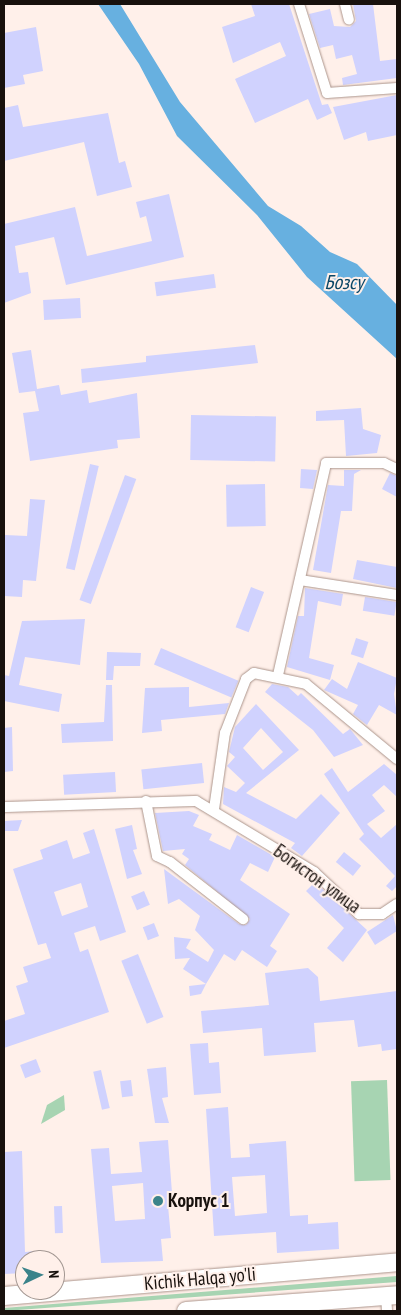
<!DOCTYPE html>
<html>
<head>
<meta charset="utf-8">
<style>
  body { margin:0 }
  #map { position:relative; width:401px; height:1315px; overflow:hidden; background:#fff0ea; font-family:"PT Sans Narrow",sans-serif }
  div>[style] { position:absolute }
  .green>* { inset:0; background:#a7d4b2; transform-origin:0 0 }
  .water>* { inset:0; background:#67b0e0 }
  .building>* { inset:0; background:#d0d2fe; transform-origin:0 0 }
  .roads { filter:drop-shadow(0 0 1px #ac958c) drop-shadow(0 0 1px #ac958c) }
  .minor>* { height:10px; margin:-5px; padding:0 5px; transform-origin:5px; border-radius:5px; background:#fff }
  .trunk>* { height:18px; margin:-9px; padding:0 9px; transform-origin:9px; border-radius:9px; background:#fff }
  .dots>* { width:14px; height:14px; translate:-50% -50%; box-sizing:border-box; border:2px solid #fff0ea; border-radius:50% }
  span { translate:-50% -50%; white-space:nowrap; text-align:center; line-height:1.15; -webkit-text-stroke:4px #fff0ea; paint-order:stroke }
  .street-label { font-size:19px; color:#18110d }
  .poi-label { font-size:19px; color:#18110d; font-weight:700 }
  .left { translate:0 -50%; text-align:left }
  .water-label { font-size:20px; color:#0b4666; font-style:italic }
  .frame { position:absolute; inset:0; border:5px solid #18110d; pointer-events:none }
  .north { position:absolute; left:15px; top:1250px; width:50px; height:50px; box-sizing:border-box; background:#fff0ea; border:1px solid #a39792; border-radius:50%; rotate:87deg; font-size:14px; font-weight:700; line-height:20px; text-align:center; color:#18110d }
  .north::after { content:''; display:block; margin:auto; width:18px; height:22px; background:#3b838a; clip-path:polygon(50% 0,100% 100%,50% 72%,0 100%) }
</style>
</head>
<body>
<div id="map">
  <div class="green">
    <div style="left:387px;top:1080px;width:100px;height:36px;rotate:88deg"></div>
    <div style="clip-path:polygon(64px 1095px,65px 1110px,41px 1124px,47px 1105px)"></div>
    <div style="clip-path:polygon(397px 1276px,397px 1282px,4px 1311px,4px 1308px)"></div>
  </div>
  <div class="water">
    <div style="clip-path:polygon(98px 4px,120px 4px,180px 102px,268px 206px,301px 226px,330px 252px,357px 264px,397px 305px,397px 359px,307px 277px,257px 215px,177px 136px,139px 64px)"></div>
  </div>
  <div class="building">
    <div style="clip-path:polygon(251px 4px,289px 4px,322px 105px,328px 104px,332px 113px,317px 120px,308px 99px,255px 123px,235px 79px,286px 56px,280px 42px,233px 63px,222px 27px,255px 16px)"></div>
    <div style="clip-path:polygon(353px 4px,373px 4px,380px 61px,397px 59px,397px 78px,343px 85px,342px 78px,357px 74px,352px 55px,336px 59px,333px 45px,320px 48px,309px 14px,330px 9px,334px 26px,350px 27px,356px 21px)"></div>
    <div style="clip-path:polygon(36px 27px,43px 71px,23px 75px,25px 84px,4px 88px,4px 33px)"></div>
    <div style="clip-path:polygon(397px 95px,397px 135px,368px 141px,366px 132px,344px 140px,333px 107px)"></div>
    <div style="clip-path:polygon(18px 105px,23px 127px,108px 113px,119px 163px,125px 161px,132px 187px,97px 196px,84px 142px,4px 161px,4px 108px)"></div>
    <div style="clip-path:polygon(169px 194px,184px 257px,66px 285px,54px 237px,15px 246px,19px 273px,28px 272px,31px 293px,4px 303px,4px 224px,75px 207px,87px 256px,152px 241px,146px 216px,140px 218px,136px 202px)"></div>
    <div style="left:214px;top:274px;width:14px;height:60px;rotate:82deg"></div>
    <div style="left:80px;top:298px;width:20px;height:37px;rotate:87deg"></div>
    <div style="clip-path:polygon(255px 345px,258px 363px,82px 383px,81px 369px,146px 362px,146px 356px)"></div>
    <div style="clip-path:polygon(31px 350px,37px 389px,59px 385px,61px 395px,87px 390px,89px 403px,137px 393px,140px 438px,117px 440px,118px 448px,30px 461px,23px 413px,39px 411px,35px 391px,19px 393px,12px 353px)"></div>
    <div style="clip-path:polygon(361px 408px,363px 429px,381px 435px,377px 453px,346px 456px,344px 420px,316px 421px,316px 411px)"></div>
    <div style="left:191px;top:415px;width:85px;height:45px;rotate:1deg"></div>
    <div style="left:90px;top:464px;width:9px;height:107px;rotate:13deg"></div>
    <div style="clip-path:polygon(301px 469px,317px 470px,313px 489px,300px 488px)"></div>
    <div style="clip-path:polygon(344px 470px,361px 470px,354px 474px,352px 511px,341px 511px,331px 573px,313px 570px,328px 485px,344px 486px)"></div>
    <div style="clip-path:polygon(390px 473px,397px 476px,397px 497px,382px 489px)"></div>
    <div style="left:125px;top:475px;width:12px;height:133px;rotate:20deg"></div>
    <div style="left:265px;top:484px;width:42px;height:39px;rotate:89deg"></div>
    <div style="clip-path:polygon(30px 499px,45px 500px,36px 581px,23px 580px,22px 597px,4px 596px,5px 535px,27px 536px)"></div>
    <div style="clip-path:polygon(357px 560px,397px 567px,397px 588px,353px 579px)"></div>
    <div style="left:251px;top:587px;width:14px;height:43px;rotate:21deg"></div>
    <div style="clip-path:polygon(305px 588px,343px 594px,341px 606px,318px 601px,309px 658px,334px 665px,330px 680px,287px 667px,298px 616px,304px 616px)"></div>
    <div style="left:365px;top:597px;width:32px;height:14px;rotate:9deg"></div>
    <div style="clip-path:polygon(85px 619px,80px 665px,25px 657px,19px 685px,62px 694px,59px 712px,4px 701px,4px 675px,9px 676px,22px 621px)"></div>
    <div style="left:356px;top:638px;width:13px;height:17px;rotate:18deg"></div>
    <div style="left:161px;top:648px;width:84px;height:18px;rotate:23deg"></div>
    <div style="clip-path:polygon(107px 652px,141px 653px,140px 666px,114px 666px,113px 680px,106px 680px)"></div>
    <div style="clip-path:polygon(358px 662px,397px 678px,394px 694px,397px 715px,379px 705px,367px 725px,353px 714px,358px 705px,324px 690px,332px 679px,347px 689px)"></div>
    <div style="clip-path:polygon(272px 684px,288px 687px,298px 696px,301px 693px,343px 734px,350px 729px,363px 745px,334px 757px,313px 730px,265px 692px)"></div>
    <div style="clip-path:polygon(106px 685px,112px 685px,113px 741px,62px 743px,61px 724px,104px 722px)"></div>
    <div style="clip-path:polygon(189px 687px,189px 707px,229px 703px,225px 714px,161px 720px,162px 731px,142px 733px,145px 688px)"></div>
    <div style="clip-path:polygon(evenodd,256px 704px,299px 750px,246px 793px,296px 819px,321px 794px,340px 813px,302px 856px,291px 848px,295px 843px,223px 804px,224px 787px,236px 792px,245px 783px,227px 766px,235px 757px,229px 752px,235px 727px,256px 704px,261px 728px,283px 752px,263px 770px,243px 748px,261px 728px)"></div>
    <div style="clip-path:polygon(12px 727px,13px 771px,4px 772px,4px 728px)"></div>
    <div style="left:202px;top:763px;width:20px;height:61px;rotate:84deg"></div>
    <div style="clip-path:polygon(384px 764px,397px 775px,397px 797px,384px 785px,372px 795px,385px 811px,367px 824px,381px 838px,397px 824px,397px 886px,392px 891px,386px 886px,395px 876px,359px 839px,364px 834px,324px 774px,332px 768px,348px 792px)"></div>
    <div style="left:115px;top:772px;width:20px;height:52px;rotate:87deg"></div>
    <div style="clip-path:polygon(189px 811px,199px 815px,193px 826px,212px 834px,209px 840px,230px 850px,237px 835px,275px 857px,268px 872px,250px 863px,240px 880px,290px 914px,270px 946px,277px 951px,267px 967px,242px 950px,235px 961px,224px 954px,206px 984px,183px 969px,190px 958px,175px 959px,174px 937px,191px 939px,186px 948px,208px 962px,214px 950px,195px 930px,200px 916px,179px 899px,168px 904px,164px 869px,239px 924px,246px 925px,250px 919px,185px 865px,189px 859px,182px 854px,185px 849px,163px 851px,155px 813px)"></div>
    <div style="clip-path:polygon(22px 820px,18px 831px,4px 831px,4px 821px)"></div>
    <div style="clip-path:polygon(132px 825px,137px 849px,133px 850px,142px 874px,127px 879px,115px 829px)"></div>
    <div style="clip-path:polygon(evenodd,94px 829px,126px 932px,100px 941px,95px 926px,74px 933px,80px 952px,88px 949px,109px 1012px,4px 1048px,4px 1021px,25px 1014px,16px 986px,28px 982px,23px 967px,51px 958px,46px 943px,38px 945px,13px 869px,43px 859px,40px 850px,67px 840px,73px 859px,90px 853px,83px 833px,94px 829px,81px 883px,88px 907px,62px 916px,54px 892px,81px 883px)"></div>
    <div style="left:344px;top:852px;width:22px;height:13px;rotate:39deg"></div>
    <div style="clip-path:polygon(315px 882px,367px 930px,343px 962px,327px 948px,344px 928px,306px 891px)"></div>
    <div style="left:144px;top:891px;width:15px;height:14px;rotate:67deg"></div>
    <div style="clip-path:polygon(393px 915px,397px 931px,375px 945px,367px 932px)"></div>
    <div style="left:154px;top:923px;width:14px;height:12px;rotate:69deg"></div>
    <div style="left:138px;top:954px;width:68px;height:18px;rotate:68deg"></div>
    <div style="clip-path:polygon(308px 968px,318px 977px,320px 1001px,397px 991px,397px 1049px,382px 1051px,381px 1044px,358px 1047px,354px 1020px,314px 1023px,316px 1052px,264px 1056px,262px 1028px,203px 1033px,201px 1011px,269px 1005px,265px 973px)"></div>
    <div style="clip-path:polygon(206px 984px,201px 994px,190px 996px,189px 986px)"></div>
    <div style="clip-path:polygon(208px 1043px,209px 1063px,219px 1062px,221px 1093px,194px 1095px,190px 1044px)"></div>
    <div style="left:36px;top:1059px;width:14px;height:17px;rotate:69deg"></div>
    <div style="clip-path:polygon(166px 1067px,168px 1097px,162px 1098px,169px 1123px,155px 1123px,147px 1069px)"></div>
    <div style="left:101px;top:1070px;width:39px;height:8px;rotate:77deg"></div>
    <div style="left:131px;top:1080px;width:16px;height:11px;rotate:83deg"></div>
    <div style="clip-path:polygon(evenodd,228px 1107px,231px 1158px,250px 1157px,249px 1144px,286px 1141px,290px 1216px,308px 1215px,308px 1224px,338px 1222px,339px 1249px,277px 1253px,276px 1232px,214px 1236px,206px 1109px,228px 1107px,265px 1175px,267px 1213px,235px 1216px,232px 1177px,265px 1175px)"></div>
    <div style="clip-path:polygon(evenodd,168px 1140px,173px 1206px,168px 1206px,171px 1238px,161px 1239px,163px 1261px,101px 1263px,91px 1149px,109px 1148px,111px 1174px,142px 1172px,139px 1142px,168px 1140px,143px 1183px,145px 1219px,115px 1221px,112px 1186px,143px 1183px)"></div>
    <div style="clip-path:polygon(22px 1151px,25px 1252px,37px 1251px,37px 1260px,25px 1260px,25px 1273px,4px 1274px,4px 1152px)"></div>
    <div style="left:62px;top:1206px;width:27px;height:8px;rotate:88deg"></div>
  </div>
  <div class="roads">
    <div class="minor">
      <div style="left:299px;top:4px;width:93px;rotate:72.5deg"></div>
      <div style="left:327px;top:93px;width:70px;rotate:-4.1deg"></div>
      <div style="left:345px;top:4px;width:16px;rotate:76deg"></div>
      <div style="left:300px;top:580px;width:98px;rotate:8.8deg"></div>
      <div style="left:278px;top:675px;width:217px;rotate:-77.2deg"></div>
      <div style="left:326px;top:463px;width:58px"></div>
      <div style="left:384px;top:463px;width:14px;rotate:25deg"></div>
      <div style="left:146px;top:801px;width:56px;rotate:78.7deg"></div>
      <div style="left:157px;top:856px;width:14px;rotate:25deg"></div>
      <div style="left:170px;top:862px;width:93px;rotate:38deg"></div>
      <div style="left:4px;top:807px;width:192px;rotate:-1.8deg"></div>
      <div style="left:196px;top:801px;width:138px;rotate:31deg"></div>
      <div style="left:314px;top:872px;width:62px;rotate:43deg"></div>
      <div style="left:359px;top:914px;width:23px"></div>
      <div style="left:382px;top:914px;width:18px;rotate:-34deg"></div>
      <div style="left:214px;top:809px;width:77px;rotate:-81.8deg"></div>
      <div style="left:225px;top:733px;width:58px;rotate:-68.7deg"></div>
      <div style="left:246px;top:679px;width:10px;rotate:-37deg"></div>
      <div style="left:254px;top:673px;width:53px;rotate:11.9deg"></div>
      <div style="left:306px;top:684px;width:118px;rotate:39.5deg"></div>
      <div style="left:386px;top:1296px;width:15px;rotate:86deg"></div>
    </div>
    <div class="trunk">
      <div style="left:4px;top:1296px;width:394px;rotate:-4.9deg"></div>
      <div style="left:186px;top:1311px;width:212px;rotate:-4.3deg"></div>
    </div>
  </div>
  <div class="dots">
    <div style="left:158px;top:1201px;background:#3b838a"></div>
  </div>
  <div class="street-label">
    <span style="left:317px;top:879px;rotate:36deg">Богистон улица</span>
    <span style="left:200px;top:1279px;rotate:-5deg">Kichik Halqa yo'li</span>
  </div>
  <div class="poi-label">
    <span class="left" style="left:168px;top:1201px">Корпус 1</span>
  </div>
  <div class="water-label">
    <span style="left:344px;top:282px">Бозсу</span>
  </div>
  <div class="frame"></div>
  <div class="north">N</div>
</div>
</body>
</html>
